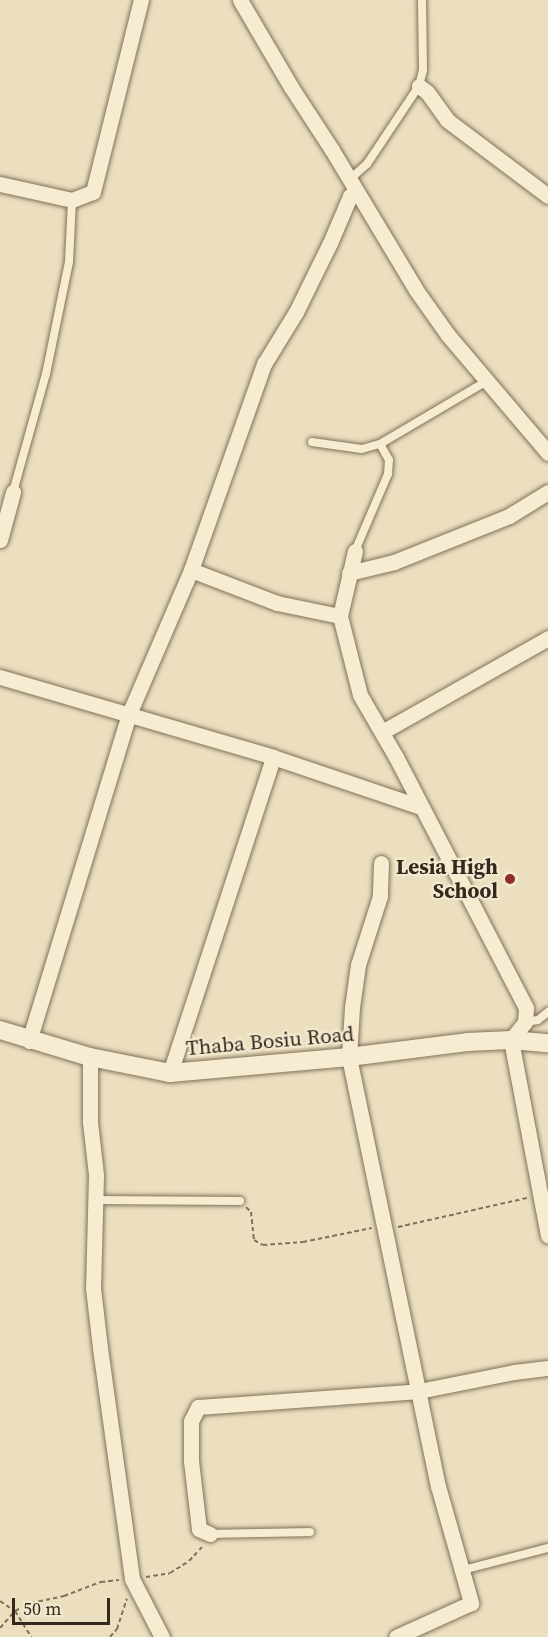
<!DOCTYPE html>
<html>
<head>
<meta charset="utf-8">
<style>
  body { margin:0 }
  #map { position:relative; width:548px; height:1637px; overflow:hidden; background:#ebdfc0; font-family:"Source Serif 4",serif }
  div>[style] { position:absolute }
  .path>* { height:2px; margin-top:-1px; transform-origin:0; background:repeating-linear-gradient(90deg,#827059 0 4.5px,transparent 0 7.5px) }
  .roads { filter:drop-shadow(0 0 2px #827059) drop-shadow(0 0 2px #827059) }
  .service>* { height:8px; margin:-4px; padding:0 4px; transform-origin:4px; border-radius:4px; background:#f6ecd2 }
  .minor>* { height:15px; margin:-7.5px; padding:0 7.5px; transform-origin:7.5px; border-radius:7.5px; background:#f6ecd2 }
  .tertiary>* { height:18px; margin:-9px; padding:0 9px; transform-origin:9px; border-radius:9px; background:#f6ecd2 }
  .dots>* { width:16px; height:16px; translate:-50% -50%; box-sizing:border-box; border:3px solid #f3e9cf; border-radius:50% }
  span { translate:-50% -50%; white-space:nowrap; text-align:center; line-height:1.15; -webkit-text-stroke:4.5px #f3e9cf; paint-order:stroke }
  .poi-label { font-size:21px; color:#33281d; font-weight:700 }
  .right { translate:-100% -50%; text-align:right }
  .street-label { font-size:21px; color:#33281d }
  .scale { position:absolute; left:12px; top:1598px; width:98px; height:27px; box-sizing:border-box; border:3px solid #33281d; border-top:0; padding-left:8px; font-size:18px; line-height:21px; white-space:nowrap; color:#33281d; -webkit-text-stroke:4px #f3e9cf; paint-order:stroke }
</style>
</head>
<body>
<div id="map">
  <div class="path">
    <div style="left:246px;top:1207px;width:7px;rotate:45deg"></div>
    <div style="left:251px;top:1212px;width:28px;rotate:84deg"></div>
    <div style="left:254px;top:1240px;width:10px;rotate:29deg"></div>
    <div style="left:263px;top:1245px;width:40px;rotate:-4.3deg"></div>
    <div style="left:303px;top:1242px;width:70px;rotate:-11.5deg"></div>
    <div style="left:398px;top:1227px;width:132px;rotate:-12.7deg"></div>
    <div style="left:146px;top:1577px;width:24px;rotate:-9deg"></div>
    <div style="left:170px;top:1573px;width:22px;rotate:-32deg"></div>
    <div style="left:189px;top:1561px;width:19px;rotate:-47deg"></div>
    <div style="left:0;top:1601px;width:18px;rotate:34deg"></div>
    <div style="left:15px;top:1611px;width:31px;rotate:58deg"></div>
    <div style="left:0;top:1628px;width:23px;rotate:-49deg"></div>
    <div style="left:15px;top:1611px;width:18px;rotate:-27deg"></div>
    <div style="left:31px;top:1603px;width:34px;rotate:-12deg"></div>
    <div style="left:64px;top:1596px;width:40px;rotate:-21deg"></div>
    <div style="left:101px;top:1582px;width:18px;rotate:-6deg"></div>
    <div style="left:110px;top:1637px;width:11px;rotate:-49deg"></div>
    <div style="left:117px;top:1629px;width:32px;rotate:-72deg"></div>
  </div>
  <div class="roads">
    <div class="service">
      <div style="left:349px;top:180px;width:24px;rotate:-42deg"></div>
      <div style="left:367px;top:164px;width:94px;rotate:-56.3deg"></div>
      <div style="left:419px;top:86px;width:16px;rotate:-76deg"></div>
      <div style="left:423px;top:70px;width:70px;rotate:-90.8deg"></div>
      <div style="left:312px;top:442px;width:50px;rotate:8deg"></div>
      <div style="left:362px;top:449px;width:19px;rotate:-16deg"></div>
      <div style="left:380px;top:444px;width:124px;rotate:-30.5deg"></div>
      <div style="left:13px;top:492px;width:123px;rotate:-74.4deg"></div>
      <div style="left:46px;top:374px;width:114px;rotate:-78.4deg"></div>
      <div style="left:69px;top:262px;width:62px;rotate:-87.2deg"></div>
      <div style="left:355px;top:551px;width:84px;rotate:-66.8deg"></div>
      <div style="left:388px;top:474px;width:14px;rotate:-86deg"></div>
      <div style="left:389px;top:460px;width:18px;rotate:-119deg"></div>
      <div style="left:525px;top:1022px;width:13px;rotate:-9deg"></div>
      <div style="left:538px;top:1020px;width:13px;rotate:-39deg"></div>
      <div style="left:95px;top:1200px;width:145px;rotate:0.4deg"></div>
      <div style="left:210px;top:1534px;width:100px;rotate:-1.1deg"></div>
      <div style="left:463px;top:1570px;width:88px;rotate:-14.5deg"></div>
    </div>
    <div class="minor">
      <div style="left:240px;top:0;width:101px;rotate:59.6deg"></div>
      <div style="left:291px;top:87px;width:75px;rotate:56.9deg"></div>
      <div style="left:332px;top:150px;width:163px;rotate:59deg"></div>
      <div style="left:416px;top:290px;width:55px;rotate:54.6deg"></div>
      <div style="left:448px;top:335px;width:155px;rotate:49.7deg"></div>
      <div style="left:419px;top:86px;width:10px;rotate:37deg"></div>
      <div style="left:427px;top:92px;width:34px;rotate:54deg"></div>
      <div style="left:447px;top:120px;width:126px;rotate:37deg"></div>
      <div style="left:0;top:184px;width:74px;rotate:12.5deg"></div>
      <div style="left:72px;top:200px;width:22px;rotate:-21deg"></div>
      <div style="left:93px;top:192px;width:198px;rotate:-76deg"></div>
      <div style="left:0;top:540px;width:50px;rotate:-74.8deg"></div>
      <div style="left:355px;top:551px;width:67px;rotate:103deg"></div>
      <div style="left:340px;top:616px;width:81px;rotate:75.8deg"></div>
      <div style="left:360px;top:695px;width:72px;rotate:59.9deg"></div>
      <div style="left:396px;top:757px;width:283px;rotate:62.6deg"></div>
      <div style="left:526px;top:1008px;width:14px;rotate:94deg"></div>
      <div style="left:525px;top:1022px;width:23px;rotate:128deg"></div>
      <div style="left:511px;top:1040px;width:199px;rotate:79.3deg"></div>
      <div style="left:191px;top:570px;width:92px;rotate:21deg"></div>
      <div style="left:277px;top:603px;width:64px;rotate:11.7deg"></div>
      <div style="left:349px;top:573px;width:46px;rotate:-13.7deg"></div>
      <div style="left:394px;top:562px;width:124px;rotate:-21.8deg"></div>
      <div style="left:509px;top:516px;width:46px;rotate:-31.6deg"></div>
      <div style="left:0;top:677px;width:284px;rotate:16.3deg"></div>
      <div style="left:273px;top:757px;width:156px;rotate:18.7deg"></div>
      <div style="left:382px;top:732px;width:191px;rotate:-29.5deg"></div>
      <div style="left:381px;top:863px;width:33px;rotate:92deg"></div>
      <div style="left:380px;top:896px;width:72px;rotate:107.7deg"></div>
      <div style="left:358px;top:965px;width:42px;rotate:98.1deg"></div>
      <div style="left:352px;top:1007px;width:50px;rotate:93.4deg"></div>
      <div style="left:349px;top:1057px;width:438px;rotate:78.3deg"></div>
      <div style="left:438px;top:1486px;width:122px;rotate:74.2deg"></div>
      <div style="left:471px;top:1603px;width:82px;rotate:155.6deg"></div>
      <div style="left:29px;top:1041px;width:342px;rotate:-73deg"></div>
      <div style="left:129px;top:714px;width:157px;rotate:-66.7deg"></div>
      <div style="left:191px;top:570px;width:219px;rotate:-70.5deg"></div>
      <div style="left:264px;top:364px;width:61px;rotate:-58.4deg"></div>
      <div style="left:296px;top:312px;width:77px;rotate:-63.8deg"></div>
      <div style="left:330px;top:243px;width:51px;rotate:-66.9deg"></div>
      <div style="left:350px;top:196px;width:8px;rotate:-45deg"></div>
      <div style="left:90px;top:1057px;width:65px;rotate:90deg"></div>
      <div style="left:90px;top:1122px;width:53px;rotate:83.5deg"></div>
      <div style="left:96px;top:1175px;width:113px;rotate:91.5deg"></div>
      <div style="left:93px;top:1288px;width:60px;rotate:83.3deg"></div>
      <div style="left:100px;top:1348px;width:233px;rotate:82.1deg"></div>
      <div style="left:132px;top:1579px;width:65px;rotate:62.7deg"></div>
      <div style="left:170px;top:1073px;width:332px;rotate:-71.9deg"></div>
      <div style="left:210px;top:1534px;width:12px;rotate:-156deg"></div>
      <div style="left:199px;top:1529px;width:68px;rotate:-96.7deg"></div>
      <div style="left:191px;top:1461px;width:40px;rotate:-90deg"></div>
      <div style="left:191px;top:1421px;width:16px;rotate:-63deg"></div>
      <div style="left:198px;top:1407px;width:222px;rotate:-4.1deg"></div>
      <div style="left:419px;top:1391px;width:97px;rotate:-11.3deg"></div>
      <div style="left:514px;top:1372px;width:34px;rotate:-7deg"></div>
    </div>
    <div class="tertiary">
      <div style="left:0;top:1030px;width:94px;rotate:16.7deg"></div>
      <div style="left:90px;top:1057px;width:82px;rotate:11.3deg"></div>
      <div style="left:170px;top:1073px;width:180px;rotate:-5.1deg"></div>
      <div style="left:349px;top:1057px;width:119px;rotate:-7.2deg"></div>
      <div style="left:467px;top:1042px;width:44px;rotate:-2.6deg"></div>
      <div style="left:511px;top:1040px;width:37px;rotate:5deg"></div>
    </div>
  </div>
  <div class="dots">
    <div style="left:510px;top:879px;background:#8e2f2d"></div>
  </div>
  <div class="poi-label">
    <span class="right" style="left:498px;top:879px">Lesia High<br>School</span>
  </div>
  <div class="street-label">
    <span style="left:270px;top:1041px;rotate:-5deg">Thaba Bosiu Road</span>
  </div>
  <div class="scale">50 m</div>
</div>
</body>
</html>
